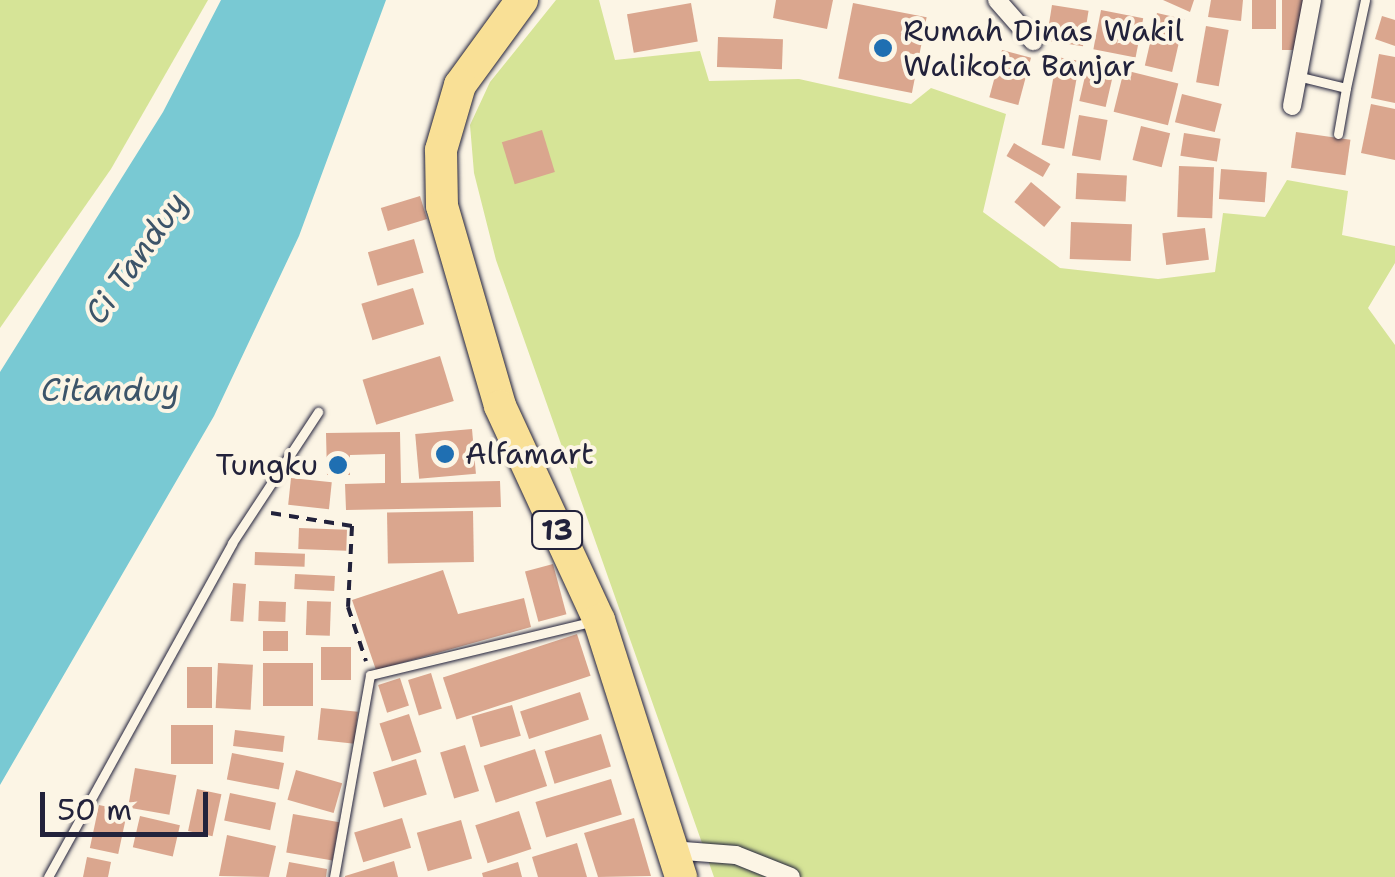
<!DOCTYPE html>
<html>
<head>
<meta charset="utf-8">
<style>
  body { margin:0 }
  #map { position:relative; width:1395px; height:877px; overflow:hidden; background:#fcf5e5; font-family:"Shantell Sans",sans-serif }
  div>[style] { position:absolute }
  .green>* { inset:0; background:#d6e497 }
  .water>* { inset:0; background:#79c9d3 }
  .building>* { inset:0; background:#daa68e; transform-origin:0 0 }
  .path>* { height:4px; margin-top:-2px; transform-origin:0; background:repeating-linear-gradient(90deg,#22223b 0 10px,transparent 0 18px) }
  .roads { filter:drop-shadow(0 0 2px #22223b) drop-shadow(0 0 2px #22223b) }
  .lane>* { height:9px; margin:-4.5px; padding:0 4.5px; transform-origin:4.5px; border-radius:4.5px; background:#fcf5e5 }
  .street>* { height:18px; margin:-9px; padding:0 9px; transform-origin:9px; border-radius:9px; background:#fcf5e5 }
  .highway>* { height:32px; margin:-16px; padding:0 16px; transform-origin:16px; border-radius:16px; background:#f9e096 }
  .dots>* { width:28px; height:28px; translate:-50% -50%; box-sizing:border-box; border:5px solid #fcf5e5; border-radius:50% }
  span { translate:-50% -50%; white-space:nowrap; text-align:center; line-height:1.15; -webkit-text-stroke:8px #fcf5e5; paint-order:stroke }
  .shield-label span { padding:2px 8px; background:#fcf5e5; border:2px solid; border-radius:8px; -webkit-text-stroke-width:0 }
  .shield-label { font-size:28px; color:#22223b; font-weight:700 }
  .poi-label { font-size:30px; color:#22223b }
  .left { translate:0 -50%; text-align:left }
  .right { translate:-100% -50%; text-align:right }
  .water-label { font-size:32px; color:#3c5469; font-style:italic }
  .scale { position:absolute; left:40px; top:792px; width:168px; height:45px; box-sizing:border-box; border:5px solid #22223b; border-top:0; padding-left:12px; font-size:30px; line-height:35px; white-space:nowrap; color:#22223b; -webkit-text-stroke:8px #fcf5e5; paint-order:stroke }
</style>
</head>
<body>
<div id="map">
  <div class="green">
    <div style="clip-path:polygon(0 0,208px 0,111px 169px,0 328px)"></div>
    <div style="clip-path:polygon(556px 0,599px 0,615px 60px,700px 51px,709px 81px,799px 79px,911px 104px,931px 88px,1006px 114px,983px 212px,1060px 268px,1158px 279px,1215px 272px,1223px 213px,1265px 217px,1287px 180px,1348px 191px,1342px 235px,1395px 246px,1395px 263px,1368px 308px,1395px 345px,1395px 877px,714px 877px,496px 260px,474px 173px,470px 125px,490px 82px)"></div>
  </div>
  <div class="water">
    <div style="clip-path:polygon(221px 0,386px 0,299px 236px,214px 416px,0 785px,0 372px,163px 112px)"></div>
  </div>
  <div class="building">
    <div style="clip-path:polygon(776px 0,833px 0,827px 29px,773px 18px)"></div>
    <div style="clip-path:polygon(1163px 0,1194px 0,1190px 12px)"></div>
    <div style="clip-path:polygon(1211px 0,1243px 0,1241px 21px,1208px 17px)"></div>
    <div style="left:1252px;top:0;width:24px;height:29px"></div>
    <div style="left:1282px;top:0;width:29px;height:50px"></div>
    <div style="left:691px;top:3px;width:39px;height:65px;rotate:80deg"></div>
    <div style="left:853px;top:3px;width:75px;height:77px;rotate:11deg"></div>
    <div style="left:1052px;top:5px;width:37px;height:36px;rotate:9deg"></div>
    <div style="left:1101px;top:10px;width:43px;height:40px;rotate:11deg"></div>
    <div style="left:1157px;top:13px;width:28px;height:54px;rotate:13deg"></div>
    <div style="clip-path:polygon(1382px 16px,1395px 20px,1395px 46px,1375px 39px)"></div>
    <div style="left:1206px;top:26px;width:23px;height:57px;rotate:10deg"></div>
    <div style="left:718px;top:37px;width:65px;height:30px;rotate:2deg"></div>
    <div style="left:1002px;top:50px;width:30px;height:49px;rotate:15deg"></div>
    <div style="clip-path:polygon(1379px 54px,1395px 57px,1395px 103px,1371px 98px)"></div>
    <div style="left:1057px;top:57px;width:23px;height:89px;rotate:10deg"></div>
    <div style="left:1089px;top:59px;width:27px;height:43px;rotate:13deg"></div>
    <div style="left:1124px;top:70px;width:56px;height:43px;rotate:14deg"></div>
    <div style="left:1182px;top:94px;width:41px;height:29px;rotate:14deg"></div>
    <div style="clip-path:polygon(1371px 104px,1395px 109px,1395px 160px,1361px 153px)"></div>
    <div style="left:1079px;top:115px;width:29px;height:41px;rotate:10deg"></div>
    <div style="left:1141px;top:126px;width:30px;height:35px;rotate:14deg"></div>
    <div style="left:542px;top:130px;width:44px;height:42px;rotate:73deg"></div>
    <div style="left:1296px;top:132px;width:55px;height:36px;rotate:8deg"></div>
    <div style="left:1184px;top:133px;width:37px;height:23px;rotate:9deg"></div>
    <div style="left:1014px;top:143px;width:42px;height:15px;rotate:30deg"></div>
    <div style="left:1179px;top:166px;width:35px;height:51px;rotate:2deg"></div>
    <div style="left:1221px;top:169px;width:46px;height:30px;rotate:4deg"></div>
    <div style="left:1077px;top:173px;width:50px;height:26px;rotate:3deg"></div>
    <div style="left:1031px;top:182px;width:39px;height:26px;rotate:40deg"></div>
    <div style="left:420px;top:196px;width:24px;height:41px;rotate:73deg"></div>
    <div style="left:1071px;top:222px;width:61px;height:37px;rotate:2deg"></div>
    <div style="left:1205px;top:228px;width:32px;height:43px;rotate:83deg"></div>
    <div style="left:414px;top:239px;width:35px;height:48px;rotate:74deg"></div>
    <div style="left:413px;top:288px;width:38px;height:54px;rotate:73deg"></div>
    <div style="left:440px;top:356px;width:47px;height:81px;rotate:73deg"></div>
    <div style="left:472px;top:429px;width:45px;height:57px;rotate:85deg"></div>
    <div style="clip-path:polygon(400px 432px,401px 483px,500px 481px,501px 507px,346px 510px,345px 484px,385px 483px,385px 454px,350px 455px,350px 475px,327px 475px,326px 433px)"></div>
    <div style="left:291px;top:478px;width:41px;height:27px;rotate:6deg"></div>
    <div style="left:473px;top:511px;width:51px;height:86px;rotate:89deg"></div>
    <div style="left:299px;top:528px;width:48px;height:21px;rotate:2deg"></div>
    <div style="left:255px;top:552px;width:50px;height:13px;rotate:2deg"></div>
    <div style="left:553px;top:564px;width:52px;height:29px;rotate:75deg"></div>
    <div style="clip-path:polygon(443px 570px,458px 614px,524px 598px,531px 627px,376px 670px,352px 600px)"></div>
    <div style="left:295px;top:574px;width:40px;height:15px;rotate:3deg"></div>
    <div style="left:233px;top:583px;width:13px;height:38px;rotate:4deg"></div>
    <div style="left:259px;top:601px;width:27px;height:20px;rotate:2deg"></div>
    <div style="left:307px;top:601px;width:24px;height:34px;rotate:2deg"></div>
    <div style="left:263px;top:631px;width:25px;height:20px"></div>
    <div style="left:577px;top:634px;width:44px;height:141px;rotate:72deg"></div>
    <div style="left:321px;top:647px;width:30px;height:33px"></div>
    <div style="left:218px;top:663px;width:35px;height:45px;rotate:3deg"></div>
    <div style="left:263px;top:663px;width:50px;height:43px"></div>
    <div style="left:187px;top:667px;width:25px;height:41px"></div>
    <div style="left:431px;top:673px;width:37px;height:24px;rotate:73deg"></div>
    <div style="left:400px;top:678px;width:29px;height:23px;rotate:72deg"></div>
    <div style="left:580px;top:692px;width:29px;height:63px;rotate:72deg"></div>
    <div style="left:512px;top:705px;width:32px;height:42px;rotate:74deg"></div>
    <div style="left:321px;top:708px;width:37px;height:32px;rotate:6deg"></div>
    <div style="left:409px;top:714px;width:40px;height:31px;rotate:72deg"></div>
    <div style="left:171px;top:725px;width:42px;height:39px"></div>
    <div style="left:235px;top:730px;width:50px;height:16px;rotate:7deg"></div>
    <div style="left:601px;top:734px;width:34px;height:59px;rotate:73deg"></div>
    <div style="left:465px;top:745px;width:48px;height:26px;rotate:73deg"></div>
    <div style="left:535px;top:749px;width:39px;height:54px;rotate:72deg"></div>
    <div style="left:232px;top:753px;width:53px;height:27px;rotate:11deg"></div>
    <div style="left:416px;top:759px;width:37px;height:45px;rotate:73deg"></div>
    <div style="left:135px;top:768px;width:42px;height:40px;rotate:10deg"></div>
    <div style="left:296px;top:770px;width:48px;height:31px;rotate:16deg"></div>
    <div style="left:611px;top:779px;width:37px;height:79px;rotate:73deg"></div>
    <div style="left:197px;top:789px;width:25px;height:43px;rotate:12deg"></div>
    <div style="left:230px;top:793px;width:47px;height:28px;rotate:12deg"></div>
    <div style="left:99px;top:805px;width:29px;height:44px;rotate:12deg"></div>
    <div style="left:519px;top:811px;width:40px;height:46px;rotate:72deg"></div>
    <div style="left:293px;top:814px;width:47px;height:39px;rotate:10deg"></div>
    <div style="left:140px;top:816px;width:41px;height:32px;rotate:13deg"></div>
    <div style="left:402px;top:818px;width:31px;height:50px;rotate:73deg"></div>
    <div style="clip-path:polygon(634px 818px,651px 876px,598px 877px,584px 833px)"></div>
    <div style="left:461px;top:820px;width:40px;height:46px;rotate:74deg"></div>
    <div style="clip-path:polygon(227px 835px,276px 846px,269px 877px,219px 876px)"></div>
    <div style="clip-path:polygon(577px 843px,587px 877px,538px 877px,532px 857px)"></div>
    <div style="clip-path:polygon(87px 857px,111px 862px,108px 877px,83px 877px)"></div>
    <div style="clip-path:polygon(394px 861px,398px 877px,345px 877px,345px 876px)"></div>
    <div style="clip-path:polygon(289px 862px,327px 869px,326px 877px,286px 877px)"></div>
    <div style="clip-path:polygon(518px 862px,522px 877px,483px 877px,482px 873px)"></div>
  </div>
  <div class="path">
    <div style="left:271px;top:513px;width:82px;rotate:9.1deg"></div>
    <div style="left:352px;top:526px;width:81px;rotate:92.8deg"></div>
    <div style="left:348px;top:607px;width:57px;rotate:71.6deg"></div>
  </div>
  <div class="roads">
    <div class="lane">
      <div style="left:1297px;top:76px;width:50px;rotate:13.8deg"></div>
      <div style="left:1346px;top:88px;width:90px;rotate:-77.8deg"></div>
      <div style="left:1338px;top:134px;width:47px;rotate:-80.1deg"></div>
      <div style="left:48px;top:877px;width:381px;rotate:-61.1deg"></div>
      <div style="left:232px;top:543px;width:157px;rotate:-56.7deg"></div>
      <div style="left:334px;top:877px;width:205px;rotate:-79.9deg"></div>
      <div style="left:370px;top:675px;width:227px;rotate:-13.5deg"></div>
    </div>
    <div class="street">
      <div style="left:997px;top:0;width:55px;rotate:48.7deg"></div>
      <div style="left:1292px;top:106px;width:108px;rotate:-79.3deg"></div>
      <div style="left:671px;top:850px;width:65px;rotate:4.4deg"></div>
      <div style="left:736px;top:855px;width:59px;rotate:21.8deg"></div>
    </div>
    <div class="highway">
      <div style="left:522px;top:0;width:105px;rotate:126.1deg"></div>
      <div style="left:460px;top:85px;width:68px;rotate:106.3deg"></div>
      <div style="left:441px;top:150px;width:56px;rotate:89deg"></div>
      <div style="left:442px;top:206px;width:208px;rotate:73.8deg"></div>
      <div style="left:500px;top:406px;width:236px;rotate:65.2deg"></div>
      <div style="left:599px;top:620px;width:270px;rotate:72.3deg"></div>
    </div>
  </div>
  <div class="dots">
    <div style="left:883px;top:48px;background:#1f6fb2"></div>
    <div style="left:445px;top:454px;background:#1f6fb2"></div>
    <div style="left:338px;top:465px;background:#1f6fb2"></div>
  </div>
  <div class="shield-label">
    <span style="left:557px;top:530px">13</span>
  </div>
  <div class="poi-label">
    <span class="left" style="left:903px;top:48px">Rumah Dinas Wakil<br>Walikota Banjar</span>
    <span class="left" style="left:465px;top:454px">Alfamart</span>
    <span class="right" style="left:318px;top:465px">Tungku</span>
  </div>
  <div class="water-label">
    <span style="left:136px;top:258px;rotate:-55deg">Ci Tanduy</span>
    <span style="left:110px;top:390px">Citanduy</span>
  </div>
  <div class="scale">50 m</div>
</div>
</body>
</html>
